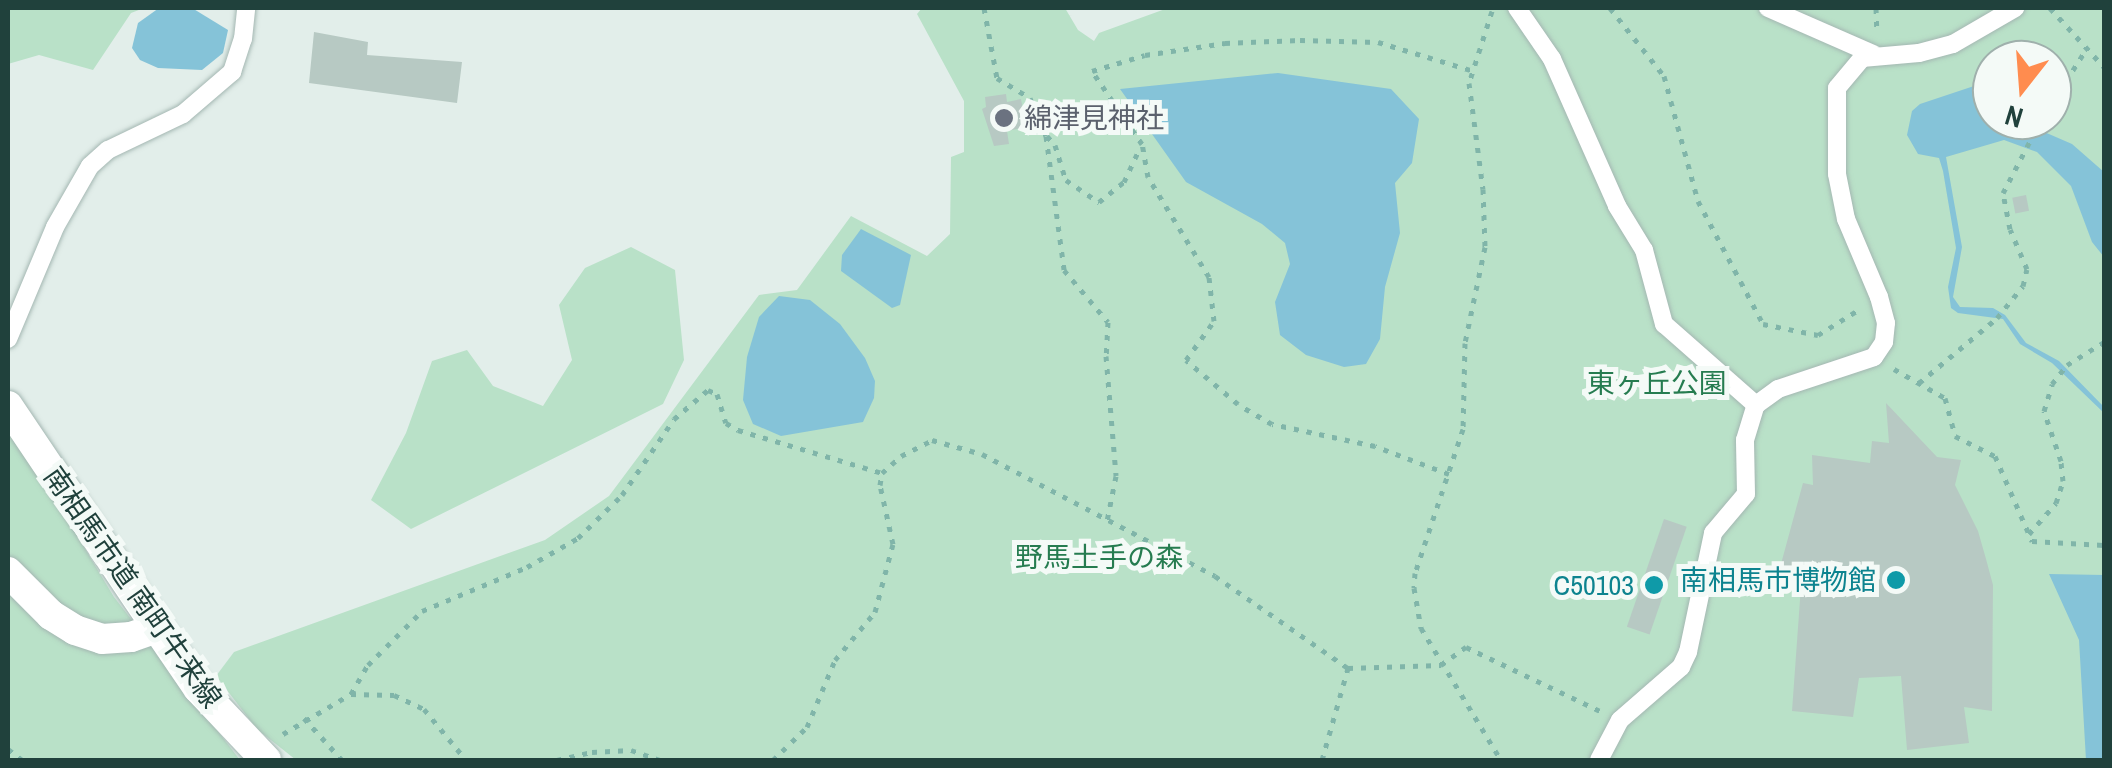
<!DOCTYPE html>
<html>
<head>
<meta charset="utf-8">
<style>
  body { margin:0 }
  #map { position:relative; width:2112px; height:768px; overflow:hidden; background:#e2eeea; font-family:"Archivo Narrow","Noto Sans JP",sans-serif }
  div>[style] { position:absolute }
  .green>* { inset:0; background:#b9e1c8 }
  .water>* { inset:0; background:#85c3d8 }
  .building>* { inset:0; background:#b7c9c3; transform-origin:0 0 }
  .path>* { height:5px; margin-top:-2.5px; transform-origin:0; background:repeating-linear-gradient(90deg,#80b5a9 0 5px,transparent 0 13px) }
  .roads { filter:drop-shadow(0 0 2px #a4b7b2) drop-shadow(0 0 2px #a4b7b2) }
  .service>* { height:18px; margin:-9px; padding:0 9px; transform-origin:9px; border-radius:9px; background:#fff }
  .minor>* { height:30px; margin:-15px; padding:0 15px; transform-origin:15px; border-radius:15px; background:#fff }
  .tertiary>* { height:30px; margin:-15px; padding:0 15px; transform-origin:15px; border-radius:15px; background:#fff }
  .dots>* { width:28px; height:28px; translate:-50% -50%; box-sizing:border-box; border:5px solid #f4faf7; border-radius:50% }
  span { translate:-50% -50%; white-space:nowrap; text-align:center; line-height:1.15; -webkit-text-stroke:10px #f4faf7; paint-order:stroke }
  .worship-label { font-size:28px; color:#5b616d }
  .left { translate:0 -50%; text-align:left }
  .park-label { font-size:28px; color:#267c50 }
  .culture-label { font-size:28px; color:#0d838f }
  .right { translate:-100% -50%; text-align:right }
  .street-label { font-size:28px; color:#20413c }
  .frame { position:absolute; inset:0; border:10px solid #20413c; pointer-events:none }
  .north { position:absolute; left:1972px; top:40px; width:100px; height:100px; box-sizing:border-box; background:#f4faf7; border:2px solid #9fb0ac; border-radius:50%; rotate:197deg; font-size:28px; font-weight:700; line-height:40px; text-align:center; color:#20413c }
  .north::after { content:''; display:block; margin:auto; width:35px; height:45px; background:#ff8c4f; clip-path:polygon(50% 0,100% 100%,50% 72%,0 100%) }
</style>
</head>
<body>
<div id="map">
  <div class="green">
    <div style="clip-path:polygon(8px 8px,144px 8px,131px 13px,93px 70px,39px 55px,8px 64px)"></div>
    <div style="clip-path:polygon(evenodd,922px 8px,1065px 8px,1078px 30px,1094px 41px,1099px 33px,1168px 8px,2104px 8px,2104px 760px,296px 760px,257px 729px,216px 676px,234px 652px,545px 540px,609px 496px,759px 295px,797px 290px,851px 216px,927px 256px,950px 234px,951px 157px,964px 152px,964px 101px,917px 14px,922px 8px,1992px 60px,2052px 60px,2052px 120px,1992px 120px,1992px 60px)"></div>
    <div style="clip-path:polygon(631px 247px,675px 270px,684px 360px,663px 404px,411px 529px,371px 500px,406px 433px,432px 361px,467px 350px,493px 386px,543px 406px,572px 360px,559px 305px,585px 268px)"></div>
    <div style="clip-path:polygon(8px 421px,114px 597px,240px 760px,8px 760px)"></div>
  </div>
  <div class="water">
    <div style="clip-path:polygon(159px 8px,192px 8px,228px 30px,223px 53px,202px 70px,158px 68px,140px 60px,132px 48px,138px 23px)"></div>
    <div style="clip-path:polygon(1278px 73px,1391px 89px,1419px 119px,1412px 163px,1395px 183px,1400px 233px,1385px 287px,1380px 339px,1366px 364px,1344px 367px,1306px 355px,1280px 335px,1275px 302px,1290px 264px,1285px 243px,1262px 224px,1186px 182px,1120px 89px)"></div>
    <div style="clip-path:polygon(1983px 83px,1992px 86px,1992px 120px,2030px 120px,2042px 131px,2072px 144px,2104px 172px,2104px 257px,2092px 242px,2071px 186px,2037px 152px,2004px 140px,1946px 157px,1962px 247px,1953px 297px,1960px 307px,1993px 308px,2005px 315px,2026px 343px,2059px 361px,2104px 407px,2104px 413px,2052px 363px,2020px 344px,2003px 319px,1958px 313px,1951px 308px,1948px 287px,1956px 248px,1943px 171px,1939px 158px,1918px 154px,1907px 135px,1912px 111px,1920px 104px)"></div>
    <div style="clip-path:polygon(861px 229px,911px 255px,900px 305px,892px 308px,841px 271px,842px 255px)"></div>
    <div style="clip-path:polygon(779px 296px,810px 300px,840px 324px,865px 358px,875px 381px,874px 398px,863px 422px,781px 436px,753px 424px,743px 400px,747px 357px,759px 317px)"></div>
    <div style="clip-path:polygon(2049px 574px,2104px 575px,2104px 760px,2086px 760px,2079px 640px)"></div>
  </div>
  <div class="building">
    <div style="clip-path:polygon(314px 32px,368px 42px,367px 55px,462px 62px,457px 103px,309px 83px)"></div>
    <div style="clip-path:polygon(1006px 94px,1007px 102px,1021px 99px,1026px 127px,1007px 131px,1009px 144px,994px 146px,982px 109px,986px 107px,985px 97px)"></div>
    <div style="left:2026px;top:195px;width:16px;height:14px;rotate:79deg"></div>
    <div style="clip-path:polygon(1886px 403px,1937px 457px,1961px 460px,1955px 485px,1978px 531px,1986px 559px,1993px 585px,1992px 711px,1964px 707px,1969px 743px,1907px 750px,1901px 676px,1859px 678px,1853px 717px,1792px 711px,1802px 572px,1778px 575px,1803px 483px,1813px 485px,1812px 455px,1870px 463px,1872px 441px,1889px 443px)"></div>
    <div style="left:1664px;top:519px;width:24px;height:114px;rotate:19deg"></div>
  </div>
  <div class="path">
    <div style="left:984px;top:8px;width:71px;rotate:79.5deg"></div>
    <div style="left:997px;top:78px;width:39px;rotate:31deg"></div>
    <div style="left:1030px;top:98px;width:41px;rotate:67.2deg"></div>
    <div style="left:1046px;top:136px;width:135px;rotate:82.3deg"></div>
    <div style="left:1064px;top:270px;width:68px;rotate:49.8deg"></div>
    <div style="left:1108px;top:322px;width:34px;rotate:93deg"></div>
    <div style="left:1106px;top:356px;width:120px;rotate:85.2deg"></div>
    <div style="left:1116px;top:476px;width:46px;rotate:101.3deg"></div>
    <div style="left:1610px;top:8px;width:87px;rotate:51.5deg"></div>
    <div style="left:1664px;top:76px;width:130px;rotate:74.8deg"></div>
    <div style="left:1698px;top:201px;width:139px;rotate:62.1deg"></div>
    <div style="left:1763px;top:324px;width:56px;rotate:11.3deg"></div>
    <div style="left:1818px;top:335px;width:49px;rotate:-31.8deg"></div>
    <div style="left:1876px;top:8px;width:23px;rotate:88deg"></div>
    <div style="left:2050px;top:8px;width:80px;rotate:47.5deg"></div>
    <div style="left:1492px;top:11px;width:76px;rotate:107.7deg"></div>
    <div style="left:1469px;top:83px;width:107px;rotate:82.5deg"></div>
    <div style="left:1483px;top:189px;width:58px;rotate:88deg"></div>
    <div style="left:1485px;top:247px;width:98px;rotate:101.8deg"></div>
    <div style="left:1465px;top:343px;width:86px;rotate:91.3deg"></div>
    <div style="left:1463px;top:429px;width:152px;rotate:108.4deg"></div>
    <div style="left:1415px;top:573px;width:15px;rotate:94deg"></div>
    <div style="left:1414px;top:588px;width:41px;rotate:80.1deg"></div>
    <div style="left:1421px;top:628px;width:154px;rotate:58.8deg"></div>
    <div style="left:2052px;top:103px;width:65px;rotate:-57.5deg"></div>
    <div style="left:1047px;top:136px;width:12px;rotate:48deg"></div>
    <div style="left:1055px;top:145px;width:37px;rotate:73deg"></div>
    <div style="left:1066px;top:180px;width:40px;rotate:34deg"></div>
    <div style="left:1099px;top:202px;width:32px;rotate:-39deg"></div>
    <div style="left:1124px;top:182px;width:38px;rotate:-65deg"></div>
    <div style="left:1894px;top:369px;width:59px;rotate:29.6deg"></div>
    <div style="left:1945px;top:398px;width:39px;rotate:75deg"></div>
    <div style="left:1955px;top:436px;width:45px;rotate:26.6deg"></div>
    <div style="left:1995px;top:456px;width:93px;rotate:66.5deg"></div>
    <div style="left:2032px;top:541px;width:72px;rotate:3.2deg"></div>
    <div style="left:1919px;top:383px;width:102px;rotate:-39.8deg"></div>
    <div style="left:1997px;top:318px;width:41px;rotate:-50.9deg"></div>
    <div style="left:2023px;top:286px;width:17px;rotate:-77deg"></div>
    <div style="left:2027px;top:269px;width:43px;rotate:-113deg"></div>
    <div style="left:2010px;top:229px;width:37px;rotate:-101deg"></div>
    <div style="left:2003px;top:193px;width:82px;rotate:-62.5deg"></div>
    <div style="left:1449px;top:474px;width:79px;rotate:-159.3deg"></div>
    <div style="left:1375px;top:446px;width:105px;rotate:-167.9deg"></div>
    <div style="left:1272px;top:424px;width:39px;rotate:-150deg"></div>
    <div style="left:1238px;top:404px;width:68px;rotate:-139.8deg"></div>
    <div style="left:1186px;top:360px;width:48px;rotate:-54.3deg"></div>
    <div style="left:1214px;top:321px;width:44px;rotate:-96.5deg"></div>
    <div style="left:1209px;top:277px;width:117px;rotate:-121.4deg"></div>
    <div style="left:1148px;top:177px;width:34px;rotate:-100deg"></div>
    <div style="left:1142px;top:144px;width:88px;rotate:-124.4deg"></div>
    <div style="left:1092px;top:71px;width:55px;rotate:-16.8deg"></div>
    <div style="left:1145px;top:55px;width:81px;rotate:-8.5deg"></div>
    <div style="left:1225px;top:43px;width:75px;rotate:-2.3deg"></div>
    <div style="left:1300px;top:40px;width:78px;rotate:1.5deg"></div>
    <div style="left:1378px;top:42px;width:97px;rotate:16.8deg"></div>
    <div style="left:2029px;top:534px;width:41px;rotate:-48.9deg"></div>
    <div style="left:2056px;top:503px;width:23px;rotate:-72deg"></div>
    <div style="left:2063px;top:481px;width:20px;rotate:-96deg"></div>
    <div style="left:2061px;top:461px;width:53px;rotate:-108.8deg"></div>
    <div style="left:2044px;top:411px;width:28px;rotate:-73deg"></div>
    <div style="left:2052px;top:384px;width:24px;rotate:-52deg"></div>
    <div style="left:2067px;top:365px;width:44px;rotate:-31.9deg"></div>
    <div style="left:351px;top:694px;width:34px;rotate:-60deg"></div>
    <div style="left:368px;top:665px;width:76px;rotate:-45deg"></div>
    <div style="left:422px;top:611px;width:114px;rotate:-22.7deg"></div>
    <div style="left:527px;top:567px;width:59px;rotate:-29.6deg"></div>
    <div style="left:578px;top:538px;width:62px;rotate:-44.3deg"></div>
    <div style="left:622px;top:495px;width:92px;rotate:-55.6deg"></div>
    <div style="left:674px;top:419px;width:45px;rotate:-40.5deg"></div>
    <div style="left:708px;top:390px;width:10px;rotate:24deg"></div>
    <div style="left:717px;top:394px;width:30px;rotate:73deg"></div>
    <div style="left:726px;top:423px;width:14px;rotate:30deg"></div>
    <div style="left:738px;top:430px;width:150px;rotate:16.6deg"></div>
    <div style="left:304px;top:718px;width:57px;rotate:47.9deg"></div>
    <div style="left:283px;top:734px;width:79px;rotate:-30.5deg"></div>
    <div style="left:351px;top:694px;width:43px;rotate:1.3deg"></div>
    <div style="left:394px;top:695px;width:33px;rotate:25deg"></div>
    <div style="left:424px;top:709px;width:66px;rotate:50.5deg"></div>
    <div style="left:8px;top:749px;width:18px;rotate:38deg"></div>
    <div style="left:557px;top:760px;width:36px;rotate:-13deg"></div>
    <div style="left:592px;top:752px;width:39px;rotate:-3deg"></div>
    <div style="left:631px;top:750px;width:31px;rotate:19deg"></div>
    <div style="left:773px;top:760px;width:47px;rotate:-44.1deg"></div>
    <div style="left:807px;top:727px;width:73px;rotate:-67.3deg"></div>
    <div style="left:835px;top:660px;width:62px;rotate:-50.2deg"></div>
    <div style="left:875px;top:612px;width:70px;rotate:-75.2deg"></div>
    <div style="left:893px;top:544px;width:60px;rotate:-102.4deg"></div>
    <div style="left:880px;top:485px;width:12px;rotate:-81deg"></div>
    <div style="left:882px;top:473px;width:25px;rotate:-42deg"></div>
    <div style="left:901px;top:456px;width:35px;rotate:-27deg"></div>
    <div style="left:932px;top:440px;width:52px;rotate:15.6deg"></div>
    <div style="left:982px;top:454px;width:263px;rotate:27.6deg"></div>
    <div style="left:1215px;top:576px;width:162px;rotate:34.7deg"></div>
    <div style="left:1348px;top:668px;width:93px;rotate:-1.8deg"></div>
    <div style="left:1441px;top:665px;width:31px;rotate:-36deg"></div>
    <div style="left:1466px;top:647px;width:148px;rotate:25.5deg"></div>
    <div style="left:1322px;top:760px;width:96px;rotate:-74.2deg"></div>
  </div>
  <div class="roads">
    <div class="service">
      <div style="left:1517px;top:8px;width:62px;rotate:55.5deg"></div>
      <div style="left:1552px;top:59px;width:161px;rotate:66.1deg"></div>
      <div style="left:1617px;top:206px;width:52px;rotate:58.5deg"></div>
      <div style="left:1644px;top:250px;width:77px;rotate:74.9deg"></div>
      <div style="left:1664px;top:324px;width:123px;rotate:41.4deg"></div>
      <div style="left:1768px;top:8px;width:115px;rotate:23.7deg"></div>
      <div style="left:8px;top:339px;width:121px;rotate:-67.2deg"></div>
      <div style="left:55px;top:227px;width:70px;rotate:-60.2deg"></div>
      <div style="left:90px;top:166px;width:24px;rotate:-42deg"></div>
      <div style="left:108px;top:150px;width:83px;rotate:-25.6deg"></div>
      <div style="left:183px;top:114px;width:65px;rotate:-40.6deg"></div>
      <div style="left:232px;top:72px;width:35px;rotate:-72deg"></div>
      <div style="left:243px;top:39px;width:31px;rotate:-84deg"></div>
      <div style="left:1599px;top:760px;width:45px;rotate:-62.3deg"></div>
      <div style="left:1620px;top:720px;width:81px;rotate:-41deg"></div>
      <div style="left:1681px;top:667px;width:17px;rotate:-65deg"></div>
      <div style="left:1688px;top:652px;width:122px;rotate:-78.1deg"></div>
      <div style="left:1713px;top:533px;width:51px;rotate:-49.8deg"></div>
      <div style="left:1746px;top:494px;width:54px;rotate:-91.1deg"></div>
      <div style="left:1745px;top:440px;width:37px;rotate:-73deg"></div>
      <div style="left:1756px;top:405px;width:27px;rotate:-36deg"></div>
      <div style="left:1778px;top:389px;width:101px;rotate:-18.4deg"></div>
      <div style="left:1874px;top:357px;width:18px;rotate:-56deg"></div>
      <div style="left:1884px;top:342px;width:19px;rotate:-84deg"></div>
      <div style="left:1886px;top:323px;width:27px;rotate:-105deg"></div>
      <div style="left:1879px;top:297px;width:85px;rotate:-112.9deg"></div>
      <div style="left:1846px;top:219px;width:46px;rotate:-101.3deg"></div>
      <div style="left:1837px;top:174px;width:86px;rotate:-90deg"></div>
      <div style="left:1837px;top:88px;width:39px;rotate:-50deg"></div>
      <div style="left:1862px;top:58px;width:57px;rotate:-5deg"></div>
      <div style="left:1919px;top:53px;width:35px;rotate:-15deg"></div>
      <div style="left:1953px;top:44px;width:72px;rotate:-30.1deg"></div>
    </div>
    <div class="minor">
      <div style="left:8px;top:572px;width:61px;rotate:45deg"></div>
      <div style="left:51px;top:615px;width:28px;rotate:32deg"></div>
      <div style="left:75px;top:630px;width:28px;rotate:18deg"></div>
      <div style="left:102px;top:639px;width:29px;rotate:-4deg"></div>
      <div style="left:131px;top:637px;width:28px;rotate:-19deg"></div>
      <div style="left:157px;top:628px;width:73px;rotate:55.7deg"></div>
      <div style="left:198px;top:688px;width:99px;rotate:46.6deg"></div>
    </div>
    <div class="tertiary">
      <div style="left:8px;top:406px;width:267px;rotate:56.1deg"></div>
    </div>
  </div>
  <div class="dots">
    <div style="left:1004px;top:118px;background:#6b7280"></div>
    <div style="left:1896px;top:580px;background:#0f9aa8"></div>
    <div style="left:1654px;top:585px;background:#0f9aa8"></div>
  </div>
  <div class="worship-label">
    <span class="left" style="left:1024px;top:118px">綿津見神社</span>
  </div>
  <div class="park-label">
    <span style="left:1657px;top:383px">東ヶ丘公園</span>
    <span style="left:1099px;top:557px">野馬土手の森</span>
  </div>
  <div class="culture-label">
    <span class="right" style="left:1876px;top:580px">南相馬市博物館</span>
    <span class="right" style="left:1634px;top:585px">C50103</span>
  </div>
  <div class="street-label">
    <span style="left:133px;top:587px;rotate:55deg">南相馬市道 南町牛来線</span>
  </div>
  <div class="frame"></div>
  <div class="north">N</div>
</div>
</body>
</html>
